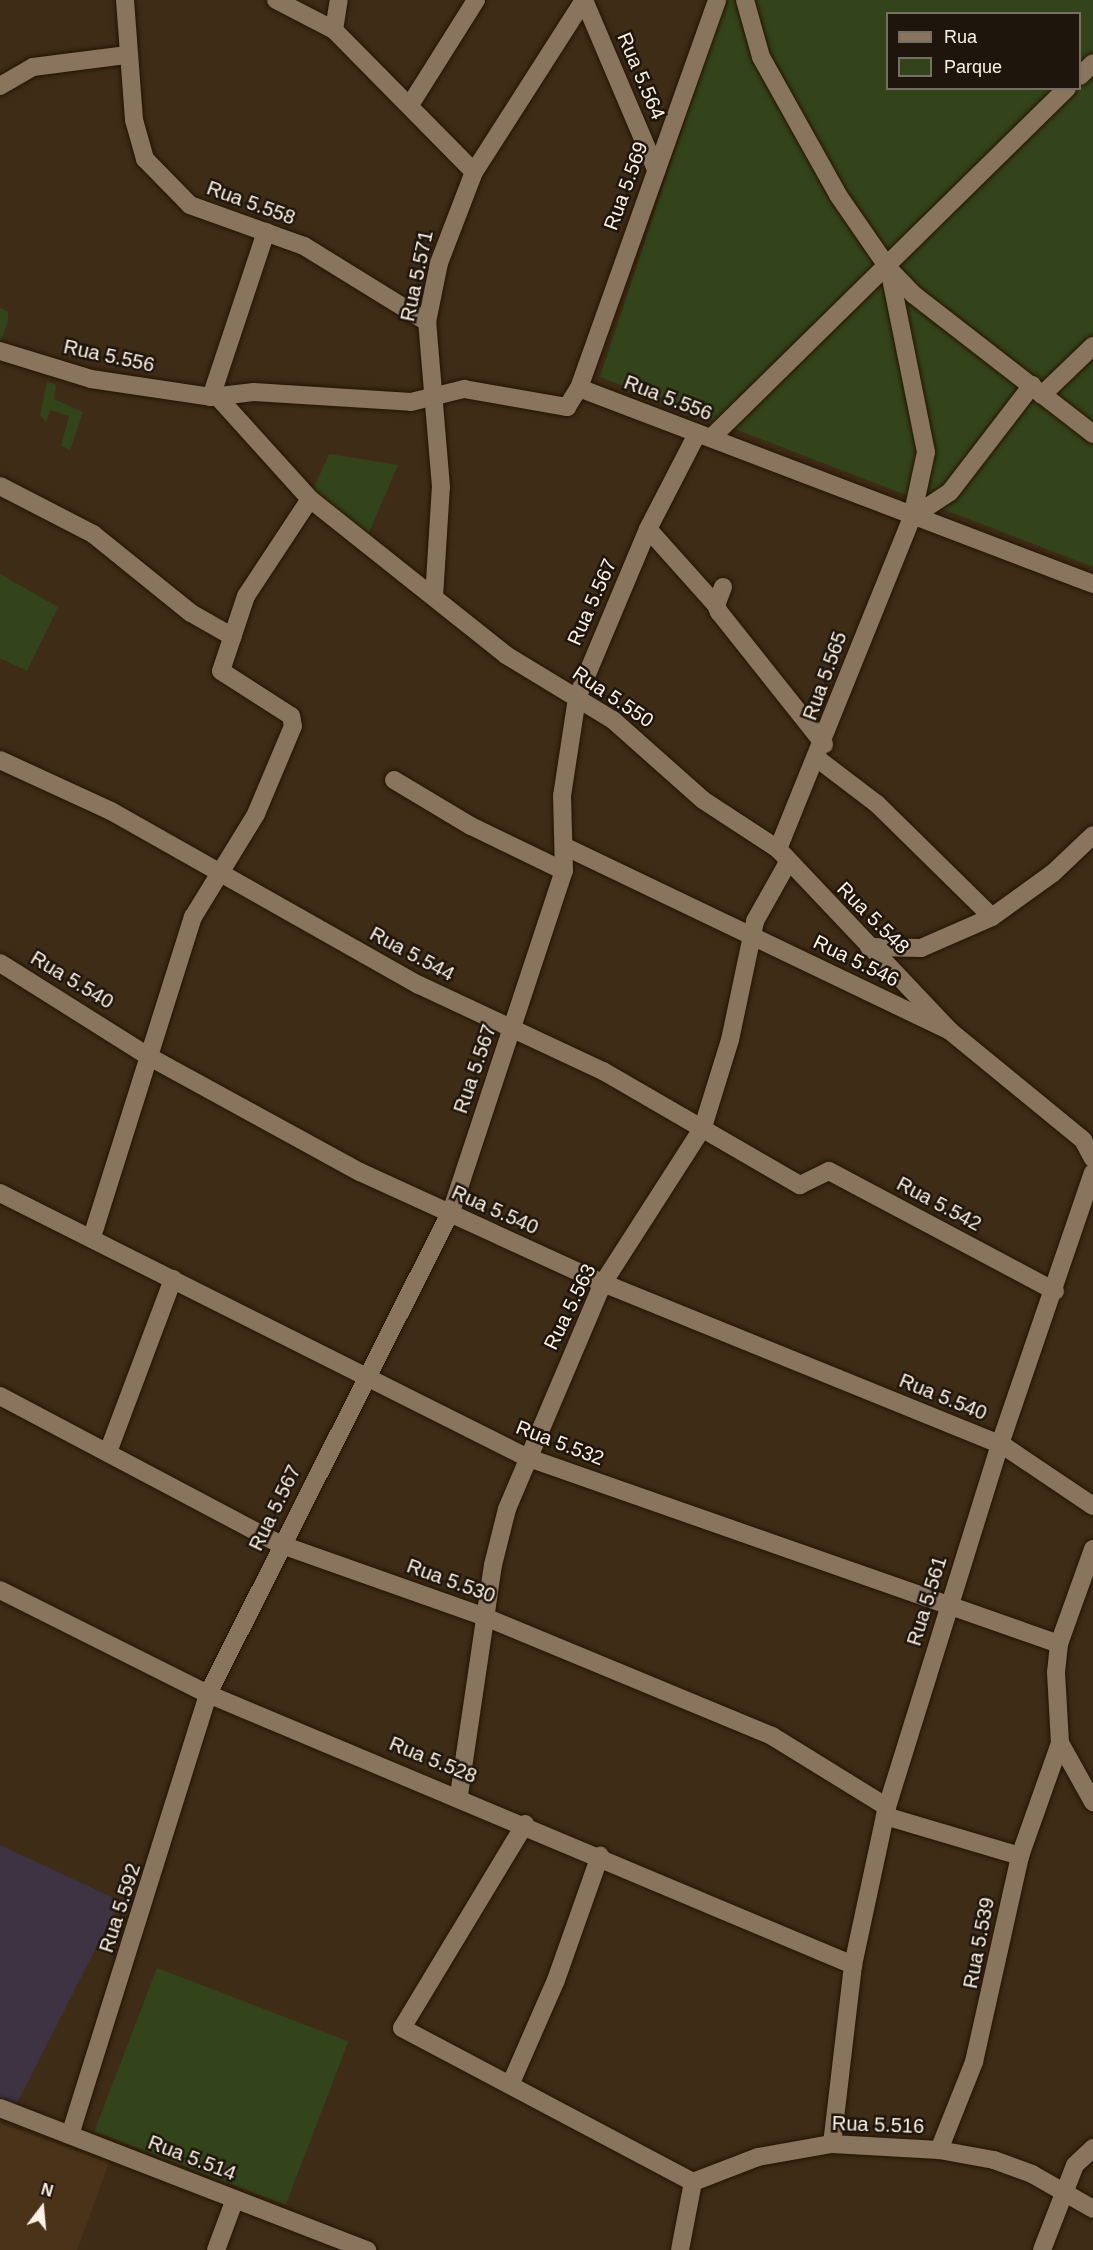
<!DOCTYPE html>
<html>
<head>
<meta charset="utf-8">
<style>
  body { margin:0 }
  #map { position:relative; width:1093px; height:2250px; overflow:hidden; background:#3e2c17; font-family:Helvetica,sans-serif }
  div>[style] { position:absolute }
  .built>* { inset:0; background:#4a3318 }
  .medical>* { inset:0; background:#3e3342 }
  .green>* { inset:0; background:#34441a; transform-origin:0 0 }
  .roads { filter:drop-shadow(0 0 2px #241401) drop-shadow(0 0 2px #241401) }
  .street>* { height:18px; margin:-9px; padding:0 9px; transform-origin:9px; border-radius:9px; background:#89745d }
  span { translate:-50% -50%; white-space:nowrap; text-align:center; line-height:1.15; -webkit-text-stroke:5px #1e160d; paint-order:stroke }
  .street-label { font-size:20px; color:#fef1e5 }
  .legend { position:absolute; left:886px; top:12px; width:195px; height:78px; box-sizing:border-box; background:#1e160d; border:2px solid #786e63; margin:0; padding:8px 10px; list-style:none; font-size:18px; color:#fef1e5 }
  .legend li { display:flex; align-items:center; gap:12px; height:30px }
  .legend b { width:30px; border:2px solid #786e63 }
  .north { position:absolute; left:12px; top:2178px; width:60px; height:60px; -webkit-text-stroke:4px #1e160d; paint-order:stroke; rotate:16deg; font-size:16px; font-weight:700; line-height:24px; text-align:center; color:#fef1e5 }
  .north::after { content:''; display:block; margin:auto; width:21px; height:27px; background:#fef1e5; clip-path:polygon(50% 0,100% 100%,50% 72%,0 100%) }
</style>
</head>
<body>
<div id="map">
  <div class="built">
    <div style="clip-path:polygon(0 2123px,109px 2163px,77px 2250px,0 2250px)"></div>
  </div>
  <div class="medical">
    <div style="clip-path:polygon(0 1845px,120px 1901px,15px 2107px,0 2101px)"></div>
  </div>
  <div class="green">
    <div style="clip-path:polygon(evenodd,725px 0,1093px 0,1093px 567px,600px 377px,725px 0,888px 14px,1080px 14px,1080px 88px,888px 88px,888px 14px)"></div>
    <div style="clip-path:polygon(0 308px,8px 312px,8px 322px,0 343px)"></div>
    <div style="clip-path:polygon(47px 382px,56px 385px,54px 399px,83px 412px,70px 450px,61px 446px,69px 416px,50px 410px,46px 422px,40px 415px)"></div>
    <div style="clip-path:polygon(329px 454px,398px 465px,368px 535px,312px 492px)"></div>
    <div style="clip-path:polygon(0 574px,58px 607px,27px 671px,0 658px)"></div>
    <div style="left:157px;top:1968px;width:205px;height:175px;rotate:21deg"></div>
  </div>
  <div class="roads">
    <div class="street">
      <div style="left:125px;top:0;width:120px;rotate:85.7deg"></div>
      <div style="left:134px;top:120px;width:41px;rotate:74.2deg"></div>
      <div style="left:145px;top:159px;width:64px;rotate:45.6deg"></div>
      <div style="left:190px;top:205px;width:121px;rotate:19.8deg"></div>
      <div style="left:304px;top:246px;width:145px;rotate:31.7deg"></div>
      <div style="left:276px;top:0;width:65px;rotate:27.3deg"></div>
      <div style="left:334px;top:30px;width:199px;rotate:45.4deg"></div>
      <div style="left:584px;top:0;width:185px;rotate:67deg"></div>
      <div style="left:745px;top:0;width:59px;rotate:74.3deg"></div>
      <div style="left:761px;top:57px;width:158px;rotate:60.8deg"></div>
      <div style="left:838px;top:195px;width:90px;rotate:55.4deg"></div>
      <div style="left:889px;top:269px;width:36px;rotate:46deg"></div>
      <div style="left:914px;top:295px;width:227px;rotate:37.8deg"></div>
      <div style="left:334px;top:30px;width:30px;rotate:-81deg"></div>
      <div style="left:1080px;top:76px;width:18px;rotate:-45deg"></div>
      <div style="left:0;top:86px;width:38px;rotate:-30deg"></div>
      <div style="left:33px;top:67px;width:95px;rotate:-7.3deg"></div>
      <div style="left:410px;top:105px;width:124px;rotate:-57.8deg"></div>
      <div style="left:0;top:351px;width:95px;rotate:17.1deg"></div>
      <div style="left:91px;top:379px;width:121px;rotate:8.5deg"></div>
      <div style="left:579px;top:388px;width:550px;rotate:20.87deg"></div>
      <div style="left:216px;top:395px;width:140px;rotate:47.9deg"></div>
      <div style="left:310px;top:499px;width:251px;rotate:38.5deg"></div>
      <div style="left:506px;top:655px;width:125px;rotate:31.3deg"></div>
      <div style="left:613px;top:720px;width:120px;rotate:41.6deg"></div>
      <div style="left:703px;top:800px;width:90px;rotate:33.2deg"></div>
      <div style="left:778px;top:849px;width:250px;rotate:46.6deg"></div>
      <div style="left:1042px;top:395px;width:71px;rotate:-43.9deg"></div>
      <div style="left:211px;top:397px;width:43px;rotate:-6.6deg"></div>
      <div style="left:254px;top:392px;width:157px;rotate:3.6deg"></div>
      <div style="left:411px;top:402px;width:55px;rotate:-13.8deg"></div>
      <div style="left:464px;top:389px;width:105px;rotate:9.9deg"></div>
      <div style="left:567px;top:407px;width:22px;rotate:-58deg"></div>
      <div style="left:579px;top:388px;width:412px;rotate:-70.4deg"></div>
      <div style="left:211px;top:397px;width:174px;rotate:-71.6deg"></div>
      <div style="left:711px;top:438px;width:499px;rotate:-44.5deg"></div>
      <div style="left:0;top:486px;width:105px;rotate:27.3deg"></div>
      <div style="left:93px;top:534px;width:126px;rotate:38.9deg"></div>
      <div style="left:191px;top:613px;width:48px;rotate:29.7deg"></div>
      <div style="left:912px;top:517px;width:45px;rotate:-33.3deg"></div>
      <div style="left:950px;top:492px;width:135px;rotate:-52.5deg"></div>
      <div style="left:648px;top:529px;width:102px;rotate:48.2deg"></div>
      <div style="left:723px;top:587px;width:19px;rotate:111deg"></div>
      <div style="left:716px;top:605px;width:8px;rotate:67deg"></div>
      <div style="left:719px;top:612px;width:169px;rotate:51.5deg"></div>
      <div style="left:434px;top:597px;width:110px;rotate:-86.4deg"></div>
      <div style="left:441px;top:487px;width:166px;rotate:-94.8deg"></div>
      <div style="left:427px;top:322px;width:60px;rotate:-78.5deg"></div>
      <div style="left:439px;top:263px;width:97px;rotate:-69deg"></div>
      <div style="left:474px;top:172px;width:204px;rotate:-57.4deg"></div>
      <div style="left:818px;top:759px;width:74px;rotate:37.3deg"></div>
      <div style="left:877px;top:804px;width:161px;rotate:44.5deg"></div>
      <div style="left:0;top:760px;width:122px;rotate:24.7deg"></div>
      <div style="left:111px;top:811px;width:354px;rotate:29.5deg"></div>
      <div style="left:419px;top:985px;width:203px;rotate:25.1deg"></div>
      <div style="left:603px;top:1071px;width:228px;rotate:30.1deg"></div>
      <div style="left:800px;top:1185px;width:32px;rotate:-26deg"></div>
      <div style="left:829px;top:1171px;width:256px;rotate:28deg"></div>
      <div style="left:394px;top:780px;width:90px;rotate:30.9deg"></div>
      <div style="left:471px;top:826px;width:103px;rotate:25.8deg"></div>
      <div style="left:568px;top:848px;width:424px;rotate:25.6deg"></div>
      <div style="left:950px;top:1031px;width:172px;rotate:39.3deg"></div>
      <div style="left:1083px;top:1140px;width:21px;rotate:62deg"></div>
      <div style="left:778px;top:849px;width:358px;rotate:-68deg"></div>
      <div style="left:912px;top:517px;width:66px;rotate:-77.8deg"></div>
      <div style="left:926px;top:452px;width:187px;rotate:-101.4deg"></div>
      <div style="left:869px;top:947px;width:52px;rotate:1.1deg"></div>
      <div style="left:921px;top:948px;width:77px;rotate:-23.6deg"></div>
      <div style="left:992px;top:917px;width:75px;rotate:-35.8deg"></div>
      <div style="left:1053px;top:873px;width:55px;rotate:-43.5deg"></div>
      <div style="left:0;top:963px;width:173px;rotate:32.2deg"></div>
      <div style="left:146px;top:1055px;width:244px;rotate:28.7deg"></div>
      <div style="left:360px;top:1172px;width:267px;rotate:24.6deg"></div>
      <div style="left:603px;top:1283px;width:433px;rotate:22.1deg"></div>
      <div style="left:1004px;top:1446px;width:107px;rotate:34deg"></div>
      <div style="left:0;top:1193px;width:589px;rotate:26.65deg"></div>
      <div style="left:526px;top:1457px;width:565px;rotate:19.33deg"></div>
      <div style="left:92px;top:1237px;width:336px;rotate:-72.5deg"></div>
      <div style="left:193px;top:917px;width:121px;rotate:-58.5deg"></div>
      <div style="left:256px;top:814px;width:95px;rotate:-67.2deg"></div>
      <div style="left:293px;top:726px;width:10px;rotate:-101deg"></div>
      <div style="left:291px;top:716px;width:83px;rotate:-147.3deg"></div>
      <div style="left:221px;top:671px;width:79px;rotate:-71.6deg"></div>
      <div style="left:246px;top:596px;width:116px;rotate:-56.6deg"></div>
      <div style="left:0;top:1396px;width:319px;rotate:27.9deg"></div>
      <div style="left:282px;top:1545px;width:215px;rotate:19.5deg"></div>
      <div style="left:485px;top:1617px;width:311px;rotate:22.5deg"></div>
      <div style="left:772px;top:1736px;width:135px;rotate:31.7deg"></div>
      <div style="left:108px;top:1452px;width:185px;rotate:-69.4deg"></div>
      <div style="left:1093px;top:1549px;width:101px;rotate:109.7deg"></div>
      <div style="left:1059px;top:1644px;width:28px;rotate:96deg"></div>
      <div style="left:1056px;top:1672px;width:71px;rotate:86.8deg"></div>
      <div style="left:1060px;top:1743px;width:68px;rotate:60.8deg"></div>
      <div style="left:0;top:1590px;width:233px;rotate:26.6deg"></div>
      <div style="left:208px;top:1694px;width:700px;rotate:22.79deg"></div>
      <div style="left:459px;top:1795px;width:232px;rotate:-81.6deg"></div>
      <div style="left:493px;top:1565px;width:58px;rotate:-76deg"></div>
      <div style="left:507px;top:1509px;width:246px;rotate:-67deg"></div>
      <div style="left:603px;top:1283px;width:185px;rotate:-57.3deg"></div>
      <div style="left:703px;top:1127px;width:91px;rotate:-72.8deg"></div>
      <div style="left:730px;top:1040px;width:122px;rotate:-78.1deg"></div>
      <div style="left:755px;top:921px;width:65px;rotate:-60.7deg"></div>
      <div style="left:885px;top:1816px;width:141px;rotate:16.5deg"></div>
      <div style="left:525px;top:1824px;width:238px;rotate:121.1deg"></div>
      <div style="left:402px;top:2028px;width:329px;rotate:27.9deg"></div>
      <div style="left:511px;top:2083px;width:112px;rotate:-66.4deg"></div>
      <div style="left:556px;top:1980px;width:132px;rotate:-70.5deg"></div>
      <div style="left:0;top:2108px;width:394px;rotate:21.2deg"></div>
      <div style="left:70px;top:2135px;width:462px;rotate:-72.6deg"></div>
      <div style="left:208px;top:1694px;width:543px;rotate:-63.29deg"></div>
      <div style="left:452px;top:1209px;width:356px;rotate:-71.7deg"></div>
      <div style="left:564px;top:871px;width:75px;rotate:-91.5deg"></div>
      <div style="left:562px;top:796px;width:99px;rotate:-81.3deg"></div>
      <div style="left:577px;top:698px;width:183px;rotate:-67.2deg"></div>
      <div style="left:648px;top:529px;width:107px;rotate:-62.7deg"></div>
      <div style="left:832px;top:2144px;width:180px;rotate:-83.3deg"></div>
      <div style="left:853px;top:1965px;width:162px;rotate:-77.9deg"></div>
      <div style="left:887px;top:1807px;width:380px;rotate:-72.7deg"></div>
      <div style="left:1000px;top:1444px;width:287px;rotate:-71.1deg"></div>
      <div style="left:939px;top:2150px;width:95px;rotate:-68.3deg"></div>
      <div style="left:974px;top:2062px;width:211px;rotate:-77.4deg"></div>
      <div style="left:1020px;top:1856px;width:120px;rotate:-70.5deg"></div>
      <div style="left:693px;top:2182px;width:70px;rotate:-21deg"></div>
      <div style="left:758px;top:2157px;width:75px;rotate:-10deg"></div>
      <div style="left:832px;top:2144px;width:107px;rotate:3.2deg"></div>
      <div style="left:939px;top:2150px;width:56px;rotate:10.3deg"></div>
      <div style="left:994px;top:2160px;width:40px;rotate:20.2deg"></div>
      <div style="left:1032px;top:2174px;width:70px;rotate:29.8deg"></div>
      <div style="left:216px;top:2250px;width:54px;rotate:-69.6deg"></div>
      <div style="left:680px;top:2250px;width:69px;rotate:-79.2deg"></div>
      <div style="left:1042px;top:2250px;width:91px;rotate:-68.8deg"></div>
      <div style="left:1075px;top:2165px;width:25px;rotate:-43deg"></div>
    </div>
  </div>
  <div class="street-label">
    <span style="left:641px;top:76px;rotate:67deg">Rua 5.564</span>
    <span style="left:626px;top:186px;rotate:-70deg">Rua 5.569</span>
    <span style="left:251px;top:203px;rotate:20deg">Rua 5.558</span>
    <span style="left:417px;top:276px;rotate:-78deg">Rua 5.571</span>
    <span style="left:109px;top:356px;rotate:12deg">Rua 5.556</span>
    <span style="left:668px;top:398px;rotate:21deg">Rua 5.556</span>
    <span style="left:592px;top:602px;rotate:-66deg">Rua 5.567</span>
    <span style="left:825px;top:676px;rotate:-70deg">Rua 5.565</span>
    <span style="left:613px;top:697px;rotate:34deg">Rua 5.550</span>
    <span style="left:873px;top:918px;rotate:45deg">Rua 5.548</span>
    <span style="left:412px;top:954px;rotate:28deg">Rua 5.544</span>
    <span style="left:856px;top:961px;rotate:26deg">Rua 5.546</span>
    <span style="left:72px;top:980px;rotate:31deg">Rua 5.540</span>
    <span style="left:475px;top:1069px;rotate:-71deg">Rua 5.567</span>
    <span style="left:939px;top:1204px;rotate:28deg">Rua 5.542</span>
    <span style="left:495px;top:1210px;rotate:24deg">Rua 5.540</span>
    <span style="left:570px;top:1307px;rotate:-64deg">Rua 5.563</span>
    <span style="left:943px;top:1397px;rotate:22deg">Rua 5.540</span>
    <span style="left:560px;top:1443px;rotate:21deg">Rua 5.532</span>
    <span style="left:275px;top:1508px;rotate:-64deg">Rua 5.567</span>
    <span style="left:451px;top:1581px;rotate:20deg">Rua 5.530</span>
    <span style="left:927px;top:1601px;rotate:-73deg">Rua 5.561</span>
    <span style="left:433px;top:1760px;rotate:22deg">Rua 5.528</span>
    <span style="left:120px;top:1908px;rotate:-72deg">Rua 5.592</span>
    <span style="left:979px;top:1943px;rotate:-79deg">Rua 5.539</span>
    <span style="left:878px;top:2125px;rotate:2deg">Rua 5.516</span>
    <span style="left:192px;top:2158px;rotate:21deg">Rua 5.514</span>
  </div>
  <ul class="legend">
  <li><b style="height:8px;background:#89745d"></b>Rua</li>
  <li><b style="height:16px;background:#34441a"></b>Parque</li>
  </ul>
  <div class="north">N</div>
</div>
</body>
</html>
